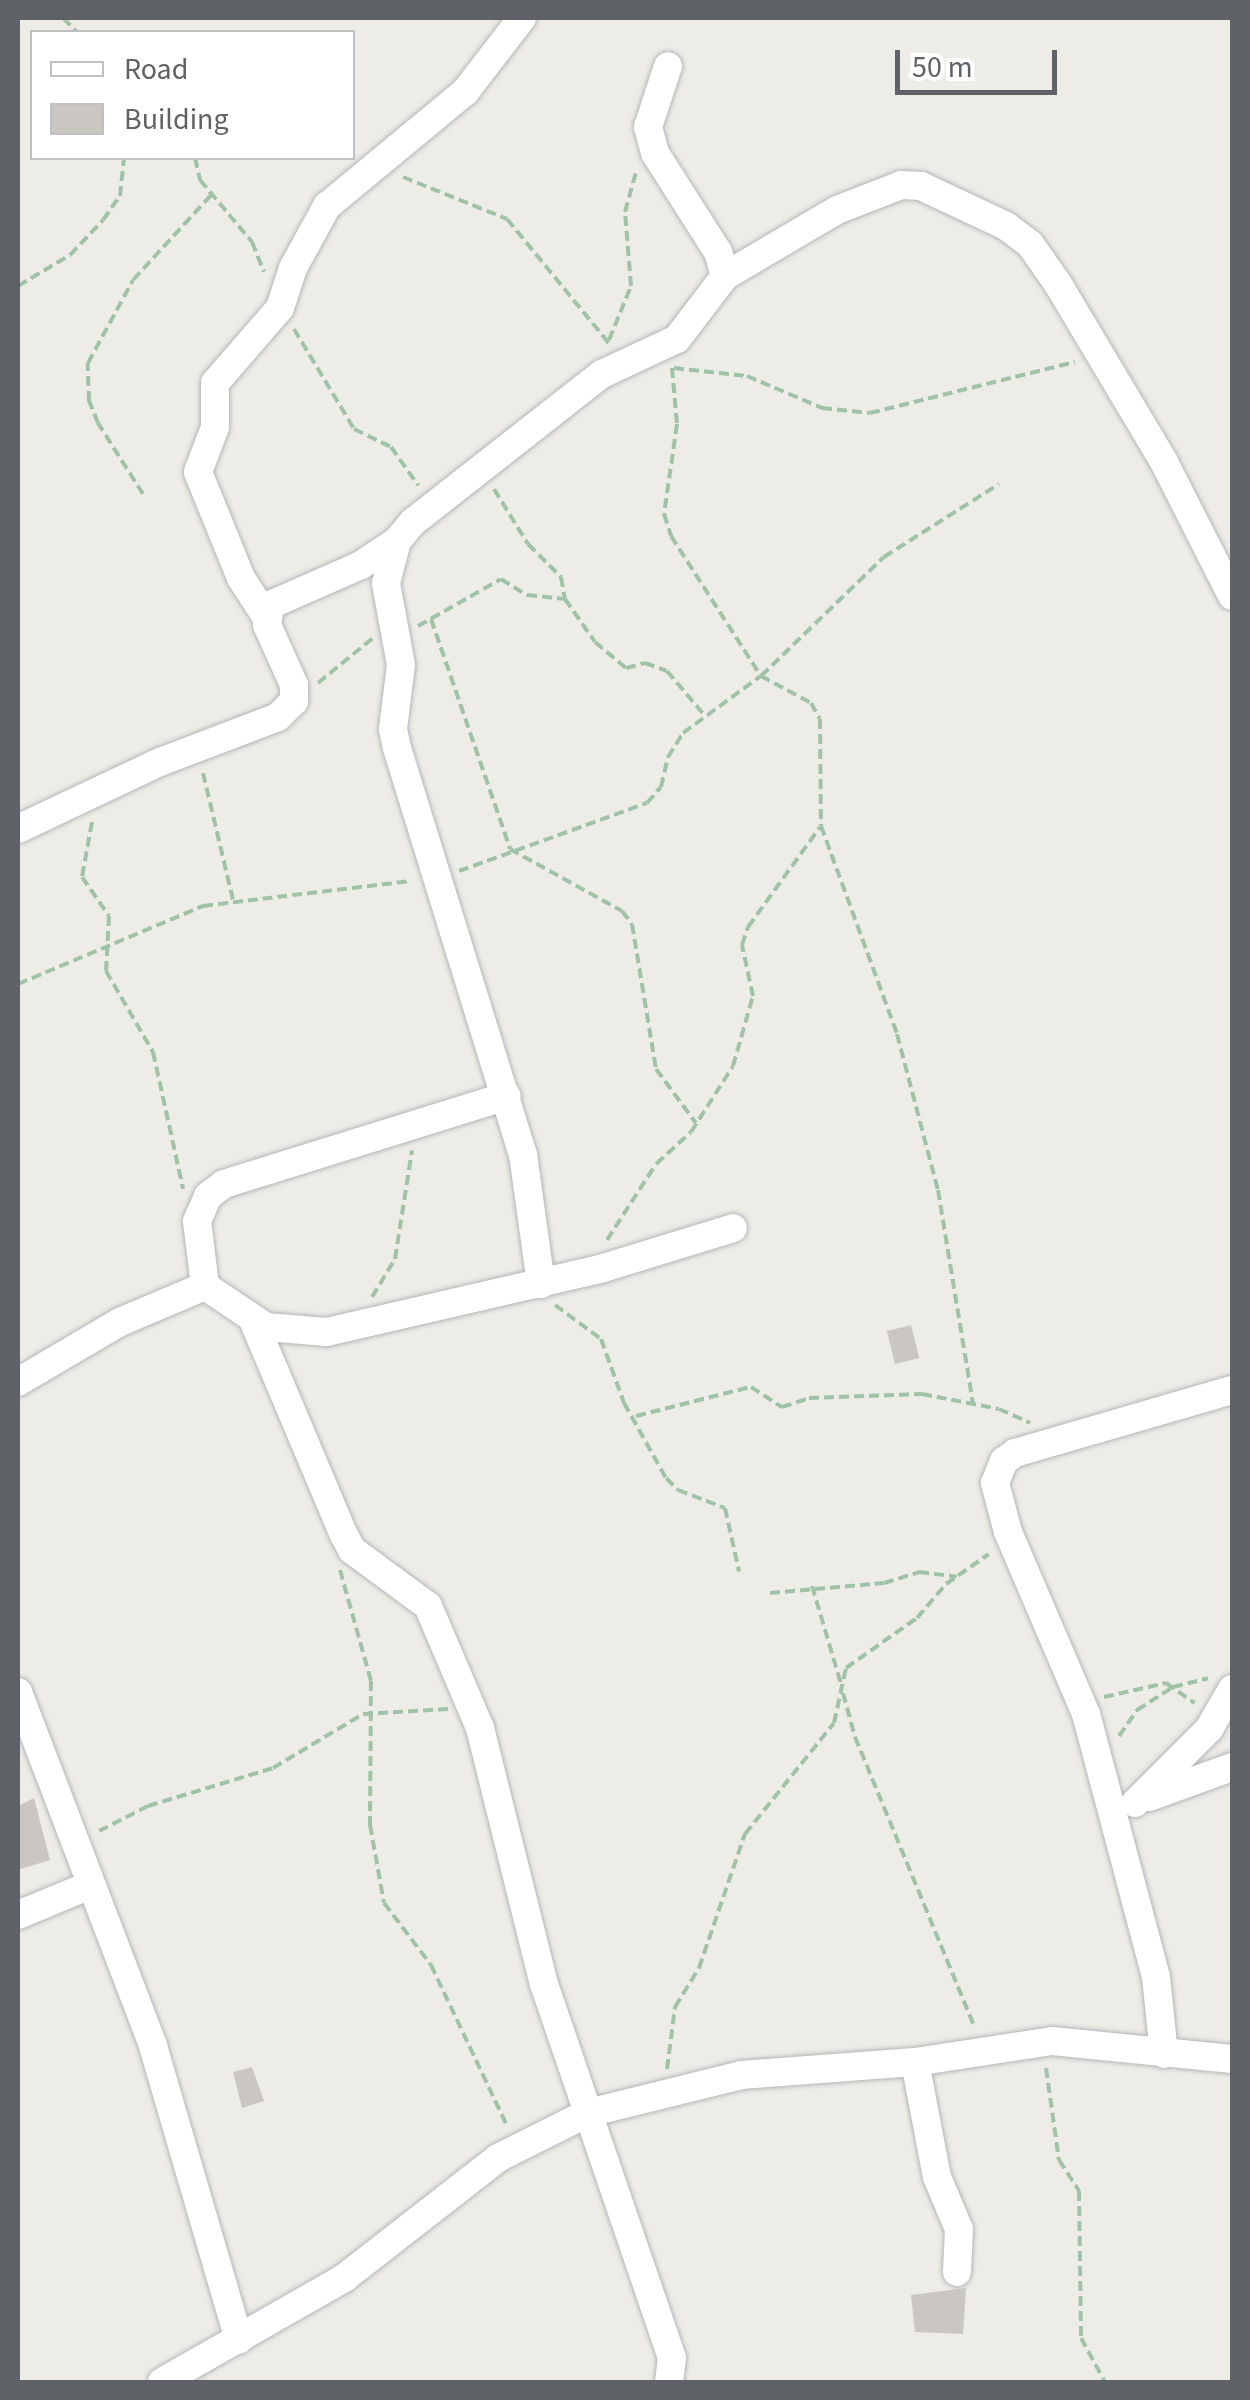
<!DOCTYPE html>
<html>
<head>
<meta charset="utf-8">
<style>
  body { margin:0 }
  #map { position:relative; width:1250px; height:2400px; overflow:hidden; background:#eeece7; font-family:"Source Sans 3",sans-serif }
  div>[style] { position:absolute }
  .building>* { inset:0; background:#cac7c3; transform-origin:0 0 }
  .path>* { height:4px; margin-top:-2px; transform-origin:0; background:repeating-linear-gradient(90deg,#a0c3a8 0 10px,transparent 0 15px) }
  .roads { filter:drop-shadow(0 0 2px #b3b6b9) drop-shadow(0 0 2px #b3b6b9) }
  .minor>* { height:28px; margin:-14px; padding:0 14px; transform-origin:14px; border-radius:14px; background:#fff }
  span { translate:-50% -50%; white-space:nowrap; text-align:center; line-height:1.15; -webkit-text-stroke:9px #fff; paint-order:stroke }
  .frame { position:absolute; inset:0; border:20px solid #5e6165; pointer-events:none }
  .legend { position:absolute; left:30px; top:30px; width:325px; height:130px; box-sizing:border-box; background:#fff; border:2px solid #bfc0c1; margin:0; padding:12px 18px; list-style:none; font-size:30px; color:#5e6165 }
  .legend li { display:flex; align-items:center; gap:20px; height:50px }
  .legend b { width:50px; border:2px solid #bfc0c1 }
  .scale { position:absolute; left:895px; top:50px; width:162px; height:45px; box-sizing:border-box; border:5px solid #5e6165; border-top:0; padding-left:12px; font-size:30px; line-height:35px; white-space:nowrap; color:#5e6165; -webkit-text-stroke:8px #fff; paint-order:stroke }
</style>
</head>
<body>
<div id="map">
  <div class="building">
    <div style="left:911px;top:1325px;width:34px;height:25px;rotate:76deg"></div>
    <div style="clip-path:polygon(34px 1798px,50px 1860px,18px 1870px,18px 1806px)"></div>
    <div style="clip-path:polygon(252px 2067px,264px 2101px,242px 2108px,233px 2072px)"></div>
    <div style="clip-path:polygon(966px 2288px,963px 2334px,915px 2332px,911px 2295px)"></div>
  </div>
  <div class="path">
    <div style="left:63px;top:18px;width:20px;rotate:45deg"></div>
    <div style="left:195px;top:158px;width:23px;rotate:77deg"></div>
    <div style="left:200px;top:180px;width:81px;rotate:50deg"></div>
    <div style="left:252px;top:242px;width:32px;rotate:68deg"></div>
    <div style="left:403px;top:177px;width:112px;rotate:22deg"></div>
    <div style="left:507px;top:219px;width:161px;rotate:50.6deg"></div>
    <div style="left:18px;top:286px;width:61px;rotate:-30.8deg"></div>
    <div style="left:70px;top:255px;width:48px;rotate:-46.7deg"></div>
    <div style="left:103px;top:220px;width:29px;rotate:-55deg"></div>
    <div style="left:120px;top:196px;width:38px;rotate:-84deg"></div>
    <div style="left:294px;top:329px;width:117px;rotate:59deg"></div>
    <div style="left:354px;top:429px;width:41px;rotate:25.9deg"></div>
    <div style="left:391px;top:447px;width:47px;rotate:54.6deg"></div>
    <div style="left:609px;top:340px;width:58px;rotate:-67.8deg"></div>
    <div style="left:631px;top:286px;width:74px;rotate:-94.6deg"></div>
    <div style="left:625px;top:212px;width:41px;rotate:-74.6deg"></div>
    <div style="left:672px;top:368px;width:56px;rotate:84.9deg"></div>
    <div style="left:677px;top:424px;width:91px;rotate:98.2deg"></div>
    <div style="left:664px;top:514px;width:23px;rotate:72deg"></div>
    <div style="left:671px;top:536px;width:166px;rotate:57.3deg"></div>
    <div style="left:761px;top:676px;width:57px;rotate:28.4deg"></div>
    <div style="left:811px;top:703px;width:18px;rotate:61deg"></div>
    <div style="left:820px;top:719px;width:107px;rotate:89.5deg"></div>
    <div style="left:821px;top:826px;width:221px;rotate:69.9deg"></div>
    <div style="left:897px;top:1034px;width:161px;rotate:75.3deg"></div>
    <div style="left:938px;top:1190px;width:216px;rotate:80.7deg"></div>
    <div style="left:674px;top:368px;width:73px;rotate:6.3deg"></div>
    <div style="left:747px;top:376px;width:82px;rotate:23.1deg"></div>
    <div style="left:822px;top:408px;width:48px;rotate:5.9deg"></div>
    <div style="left:870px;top:413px;width:211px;rotate:-14deg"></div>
    <div style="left:494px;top:489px;width:65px;rotate:58.3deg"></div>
    <div style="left:528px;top:544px;width:47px;rotate:45deg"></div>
    <div style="left:561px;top:577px;width:22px;rotate:80deg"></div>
    <div style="left:565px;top:599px;width:52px;rotate:55.1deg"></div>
    <div style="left:595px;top:642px;width:40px;rotate:40deg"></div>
    <div style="left:626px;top:668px;width:20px;rotate:-15deg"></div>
    <div style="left:645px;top:663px;width:23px;rotate:20deg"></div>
    <div style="left:667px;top:671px;width:59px;rotate:49.8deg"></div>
    <div style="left:143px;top:494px;width:84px;rotate:-122.4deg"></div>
    <div style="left:98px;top:423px;width:24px;rotate:-112deg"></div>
    <div style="left:89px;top:401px;width:38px;rotate:-92deg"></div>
    <div style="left:88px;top:363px;width:94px;rotate:-61.5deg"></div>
    <div style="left:133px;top:280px;width:118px;rotate:-47.4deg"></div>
    <div style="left:431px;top:619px;width:243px;rotate:71deg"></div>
    <div style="left:510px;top:849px;width:128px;rotate:29deg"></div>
    <div style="left:622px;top:911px;width:16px;rotate:52deg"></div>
    <div style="left:632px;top:924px;width:147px;rotate:80.6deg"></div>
    <div style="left:656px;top:1069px;width:67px;rotate:53.5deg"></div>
    <div style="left:418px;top:626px;width:95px;rotate:-29.5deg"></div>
    <div style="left:501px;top:579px;width:31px;rotate:32deg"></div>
    <div style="left:527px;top:595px;width:38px;rotate:6deg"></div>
    <div style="left:318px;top:683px;width:71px;rotate:-39.3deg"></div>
    <div style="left:203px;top:773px;width:130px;rotate:76.7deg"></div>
    <div style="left:92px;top:822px;width:56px;rotate:100.3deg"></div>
    <div style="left:82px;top:877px;width:47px;rotate:55.3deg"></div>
    <div style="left:109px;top:916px;width:55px;rotate:93.1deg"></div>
    <div style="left:106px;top:971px;width:94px;rotate:59.9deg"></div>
    <div style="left:153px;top:1052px;width:140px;rotate:77.6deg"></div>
    <div style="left:459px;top:871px;width:200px;rotate:-19.9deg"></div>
    <div style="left:647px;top:803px;width:21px;rotate:-49deg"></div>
    <div style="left:661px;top:787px;width:31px;rotate:-77deg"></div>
    <div style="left:668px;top:757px;width:28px;rotate:-58deg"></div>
    <div style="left:683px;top:733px;width:97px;rotate:-36.2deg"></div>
    <div style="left:761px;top:676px;width:171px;rotate:-44.1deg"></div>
    <div style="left:884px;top:557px;width:136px;rotate:-32.4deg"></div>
    <div style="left:18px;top:984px;width:201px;rotate:-22.9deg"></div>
    <div style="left:203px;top:906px;width:209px;rotate:-6.9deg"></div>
    <div style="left:607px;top:1240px;width:90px;rotate:-57.2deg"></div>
    <div style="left:656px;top:1164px;width:47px;rotate:-42.4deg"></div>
    <div style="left:691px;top:1132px;width:78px;rotate:-57.5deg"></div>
    <div style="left:733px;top:1066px;width:73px;rotate:-74.1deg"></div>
    <div style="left:753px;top:996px;width:52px;rotate:-102.2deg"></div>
    <div style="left:742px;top:945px;width:19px;rotate:-72deg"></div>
    <div style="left:748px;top:927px;width:123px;rotate:-54.2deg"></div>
    <div style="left:372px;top:1297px;width:44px;rotate:-58.8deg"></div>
    <div style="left:395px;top:1259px;width:110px;rotate:-81.1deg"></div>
    <div style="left:555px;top:1305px;width:57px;rotate:36.5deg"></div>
    <div style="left:601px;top:1339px;width:68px;rotate:70.2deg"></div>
    <div style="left:624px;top:1403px;width:86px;rotate:60.8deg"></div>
    <div style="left:666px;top:1478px;width:17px;rotate:45deg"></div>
    <div style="left:678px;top:1490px;width:50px;rotate:21deg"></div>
    <div style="left:725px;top:1508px;width:65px;rotate:77.5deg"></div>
    <div style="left:636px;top:1416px;width:119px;rotate:-14.2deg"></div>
    <div style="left:751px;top:1387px;width:37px;rotate:33deg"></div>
    <div style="left:782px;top:1407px;width:28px;rotate:-18deg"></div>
    <div style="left:809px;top:1398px;width:113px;rotate:-2deg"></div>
    <div style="left:922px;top:1394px;width:78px;rotate:11deg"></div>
    <div style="left:999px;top:1409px;width:34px;rotate:24deg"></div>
    <div style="left:340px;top:1570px;width:115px;rotate:74.4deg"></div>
    <div style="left:371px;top:1681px;width:144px;rotate:90.4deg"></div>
    <div style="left:370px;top:1825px;width:79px;rotate:79.8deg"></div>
    <div style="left:384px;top:1903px;width:78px;rotate:52.8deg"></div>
    <div style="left:431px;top:1965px;width:178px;rotate:64.7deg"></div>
    <div style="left:812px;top:1586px;width:102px;rotate:73.5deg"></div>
    <div style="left:770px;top:1593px;width:114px;rotate:-5deg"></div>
    <div style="left:884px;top:1583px;width:37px;rotate:-17deg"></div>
    <div style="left:919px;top:1572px;width:38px;rotate:7deg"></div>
    <div style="left:843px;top:1693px;width:46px;rotate:74.7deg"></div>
    <div style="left:855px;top:1737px;width:315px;rotate:67.6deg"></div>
    <div style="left:1104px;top:1697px;width:64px;rotate:-12.7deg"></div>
    <div style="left:1166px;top:1683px;width:35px;rotate:35deg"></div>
    <div style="left:1119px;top:1736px;width:32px;rotate:-55deg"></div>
    <div style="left:1137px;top:1710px;width:43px;rotate:-32.6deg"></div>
    <div style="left:1173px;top:1687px;width:36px;rotate:-14deg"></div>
    <div style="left:99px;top:1831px;width:55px;rotate:-27deg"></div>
    <div style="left:148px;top:1806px;width:131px;rotate:-16.9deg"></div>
    <div style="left:273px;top:1768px;width:105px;rotate:-31deg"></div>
    <div style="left:363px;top:1714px;width:85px;rotate:-3.4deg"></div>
    <div style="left:1046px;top:2068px;width:93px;rotate:82deg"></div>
    <div style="left:1059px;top:2160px;width:37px;rotate:57deg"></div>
    <div style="left:1079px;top:2191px;width:147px;rotate:89.2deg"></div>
    <div style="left:1081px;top:2338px;width:50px;rotate:61.4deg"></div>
    <div style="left:667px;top:2069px;width:63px;rotate:-82.6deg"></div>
    <div style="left:675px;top:2007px;width:46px;rotate:-58.4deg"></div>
    <div style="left:699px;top:1968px;width:142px;rotate:-71.1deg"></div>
    <div style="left:745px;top:1834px;width:142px;rotate:-51.3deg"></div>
    <div style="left:834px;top:1723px;width:56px;rotate:-77.7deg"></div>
    <div style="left:846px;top:1668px;width:87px;rotate:-35.2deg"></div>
    <div style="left:917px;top:1618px;width:45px;rotate:-49.5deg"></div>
    <div style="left:946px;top:1584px;width:52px;rotate:-34.9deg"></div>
  </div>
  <div class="roads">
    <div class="minor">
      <div style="left:725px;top:276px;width:130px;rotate:-30.5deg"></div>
      <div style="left:837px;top:210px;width:69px;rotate:-21.3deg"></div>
      <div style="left:901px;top:185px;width:20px;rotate:3deg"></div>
      <div style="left:921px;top:186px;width:94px;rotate:25.2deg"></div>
      <div style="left:1006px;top:226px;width:30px;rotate:37deg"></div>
      <div style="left:1030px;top:244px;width:49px;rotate:55deg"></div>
      <div style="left:1058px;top:284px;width:207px;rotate:59.2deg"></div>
      <div style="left:1164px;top:462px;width:150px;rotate:63.1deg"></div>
      <div style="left:265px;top:615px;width:44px;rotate:-123deg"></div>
      <div style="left:241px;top:578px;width:114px;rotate:-112.1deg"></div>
      <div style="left:198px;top:472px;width:48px;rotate:-69.3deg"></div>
      <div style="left:215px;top:427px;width:44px;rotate:-90deg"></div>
      <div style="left:215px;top:383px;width:99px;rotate:-49.1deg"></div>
      <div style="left:280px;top:308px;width:42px;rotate:-72deg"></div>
      <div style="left:293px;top:268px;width:71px;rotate:-61.3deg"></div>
      <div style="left:327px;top:206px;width:179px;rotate:-39.6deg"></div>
      <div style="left:465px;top:92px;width:93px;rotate:-52.4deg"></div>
      <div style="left:18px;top:829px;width:157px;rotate:-25.3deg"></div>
      <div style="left:160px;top:762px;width:126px;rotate:-20.9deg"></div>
      <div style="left:278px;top:717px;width:23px;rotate:-45deg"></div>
      <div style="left:294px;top:701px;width:16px;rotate:-90deg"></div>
      <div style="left:294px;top:685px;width:66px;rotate:-114.2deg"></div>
      <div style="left:267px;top:625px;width:20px;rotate:-81deg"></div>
      <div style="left:270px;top:605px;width:99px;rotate:-23.7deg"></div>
      <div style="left:361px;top:565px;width:43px;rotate:-33.7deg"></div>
      <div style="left:541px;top:1284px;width:130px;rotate:-97.9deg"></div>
      <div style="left:523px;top:1155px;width:426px;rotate:-107.2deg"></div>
      <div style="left:397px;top:748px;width:19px;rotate:-102deg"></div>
      <div style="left:393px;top:729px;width:64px;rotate:-82.9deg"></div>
      <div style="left:401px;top:665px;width:83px;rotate:-100.4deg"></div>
      <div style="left:386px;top:583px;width:43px;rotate:-75.3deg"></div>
      <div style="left:397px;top:541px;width:25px;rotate:-50deg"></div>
      <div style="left:413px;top:522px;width:240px;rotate:-38.1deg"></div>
      <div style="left:602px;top:374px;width:83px;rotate:-25deg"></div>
      <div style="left:677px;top:339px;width:79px;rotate:-52.7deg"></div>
      <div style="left:725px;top:276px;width:25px;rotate:-106deg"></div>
      <div style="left:718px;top:252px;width:117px;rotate:-122.5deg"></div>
      <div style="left:655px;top:153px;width:27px;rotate:-105deg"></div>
      <div style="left:648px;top:127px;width:64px;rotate:-71.8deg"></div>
      <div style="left:205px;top:1286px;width:65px;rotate:-97deg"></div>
      <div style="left:197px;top:1221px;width:27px;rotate:-66deg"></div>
      <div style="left:208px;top:1196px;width:20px;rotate:-37deg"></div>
      <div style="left:224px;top:1184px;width:296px;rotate:-17.3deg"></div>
      <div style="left:253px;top:1320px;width:233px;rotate:67.1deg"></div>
      <div style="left:344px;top:1535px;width:17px;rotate:62deg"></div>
      <div style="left:352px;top:1550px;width:94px;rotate:36.4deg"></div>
      <div style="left:428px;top:1606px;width:133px;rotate:66.9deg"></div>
      <div style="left:480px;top:1728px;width:264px;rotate:76deg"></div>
      <div style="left:544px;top:1984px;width:395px;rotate:71.1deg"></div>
      <div style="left:672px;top:2358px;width:24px;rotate:97deg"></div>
      <div style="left:18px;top:1382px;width:118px;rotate:-30.5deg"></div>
      <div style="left:120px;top:1322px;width:92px;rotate:-23deg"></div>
      <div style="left:205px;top:1286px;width:73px;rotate:33.9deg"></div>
      <div style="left:266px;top:1327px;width:61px;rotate:4.7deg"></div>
      <div style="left:327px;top:1332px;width:280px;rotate:-13deg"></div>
      <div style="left:600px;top:1269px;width:139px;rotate:-17.1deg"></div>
      <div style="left:18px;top:1692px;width:379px;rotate:69.1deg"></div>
      <div style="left:153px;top:2046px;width:306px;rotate:73.7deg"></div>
      <div style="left:1149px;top:1797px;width:88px;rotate:-19.9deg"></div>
      <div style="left:1135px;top:1803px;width:105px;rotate:-45deg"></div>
      <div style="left:1209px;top:1729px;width:46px;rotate:-60.1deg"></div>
      <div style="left:18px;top:1915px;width:76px;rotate:-22.5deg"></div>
      <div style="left:1164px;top:2054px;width:77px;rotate:-95.9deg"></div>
      <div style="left:1156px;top:1977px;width:272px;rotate:-104.9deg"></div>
      <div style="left:1086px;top:1714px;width:198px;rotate:-113.2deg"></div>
      <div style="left:1008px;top:1532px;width:51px;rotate:-104.9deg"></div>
      <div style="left:995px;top:1483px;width:24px;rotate:-68deg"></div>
      <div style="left:1004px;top:1461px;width:14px;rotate:-36deg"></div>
      <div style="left:1015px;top:1453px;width:226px;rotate:-16.2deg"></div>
      <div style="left:915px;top:2062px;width:117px;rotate:79.2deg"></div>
      <div style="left:937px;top:2177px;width:56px;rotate:67.1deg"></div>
      <div style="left:959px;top:2229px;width:43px;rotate:92.7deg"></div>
      <div style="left:162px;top:2382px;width:210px;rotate:-29.7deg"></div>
      <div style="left:344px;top:2278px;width:195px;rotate:-37.9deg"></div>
      <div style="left:498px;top:2158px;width:101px;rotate:-26.6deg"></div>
      <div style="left:588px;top:2113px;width:158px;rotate:-13.9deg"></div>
      <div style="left:741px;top:2075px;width:174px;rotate:-4.3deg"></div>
      <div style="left:915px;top:2062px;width:139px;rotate:-8.7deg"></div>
      <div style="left:1052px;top:2041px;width:181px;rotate:5.7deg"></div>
    </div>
  </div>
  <div class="frame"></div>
  <ul class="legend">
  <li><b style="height:12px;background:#fff"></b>Road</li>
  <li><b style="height:28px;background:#cac7c3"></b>Building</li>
  </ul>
  <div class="scale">50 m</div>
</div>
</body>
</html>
